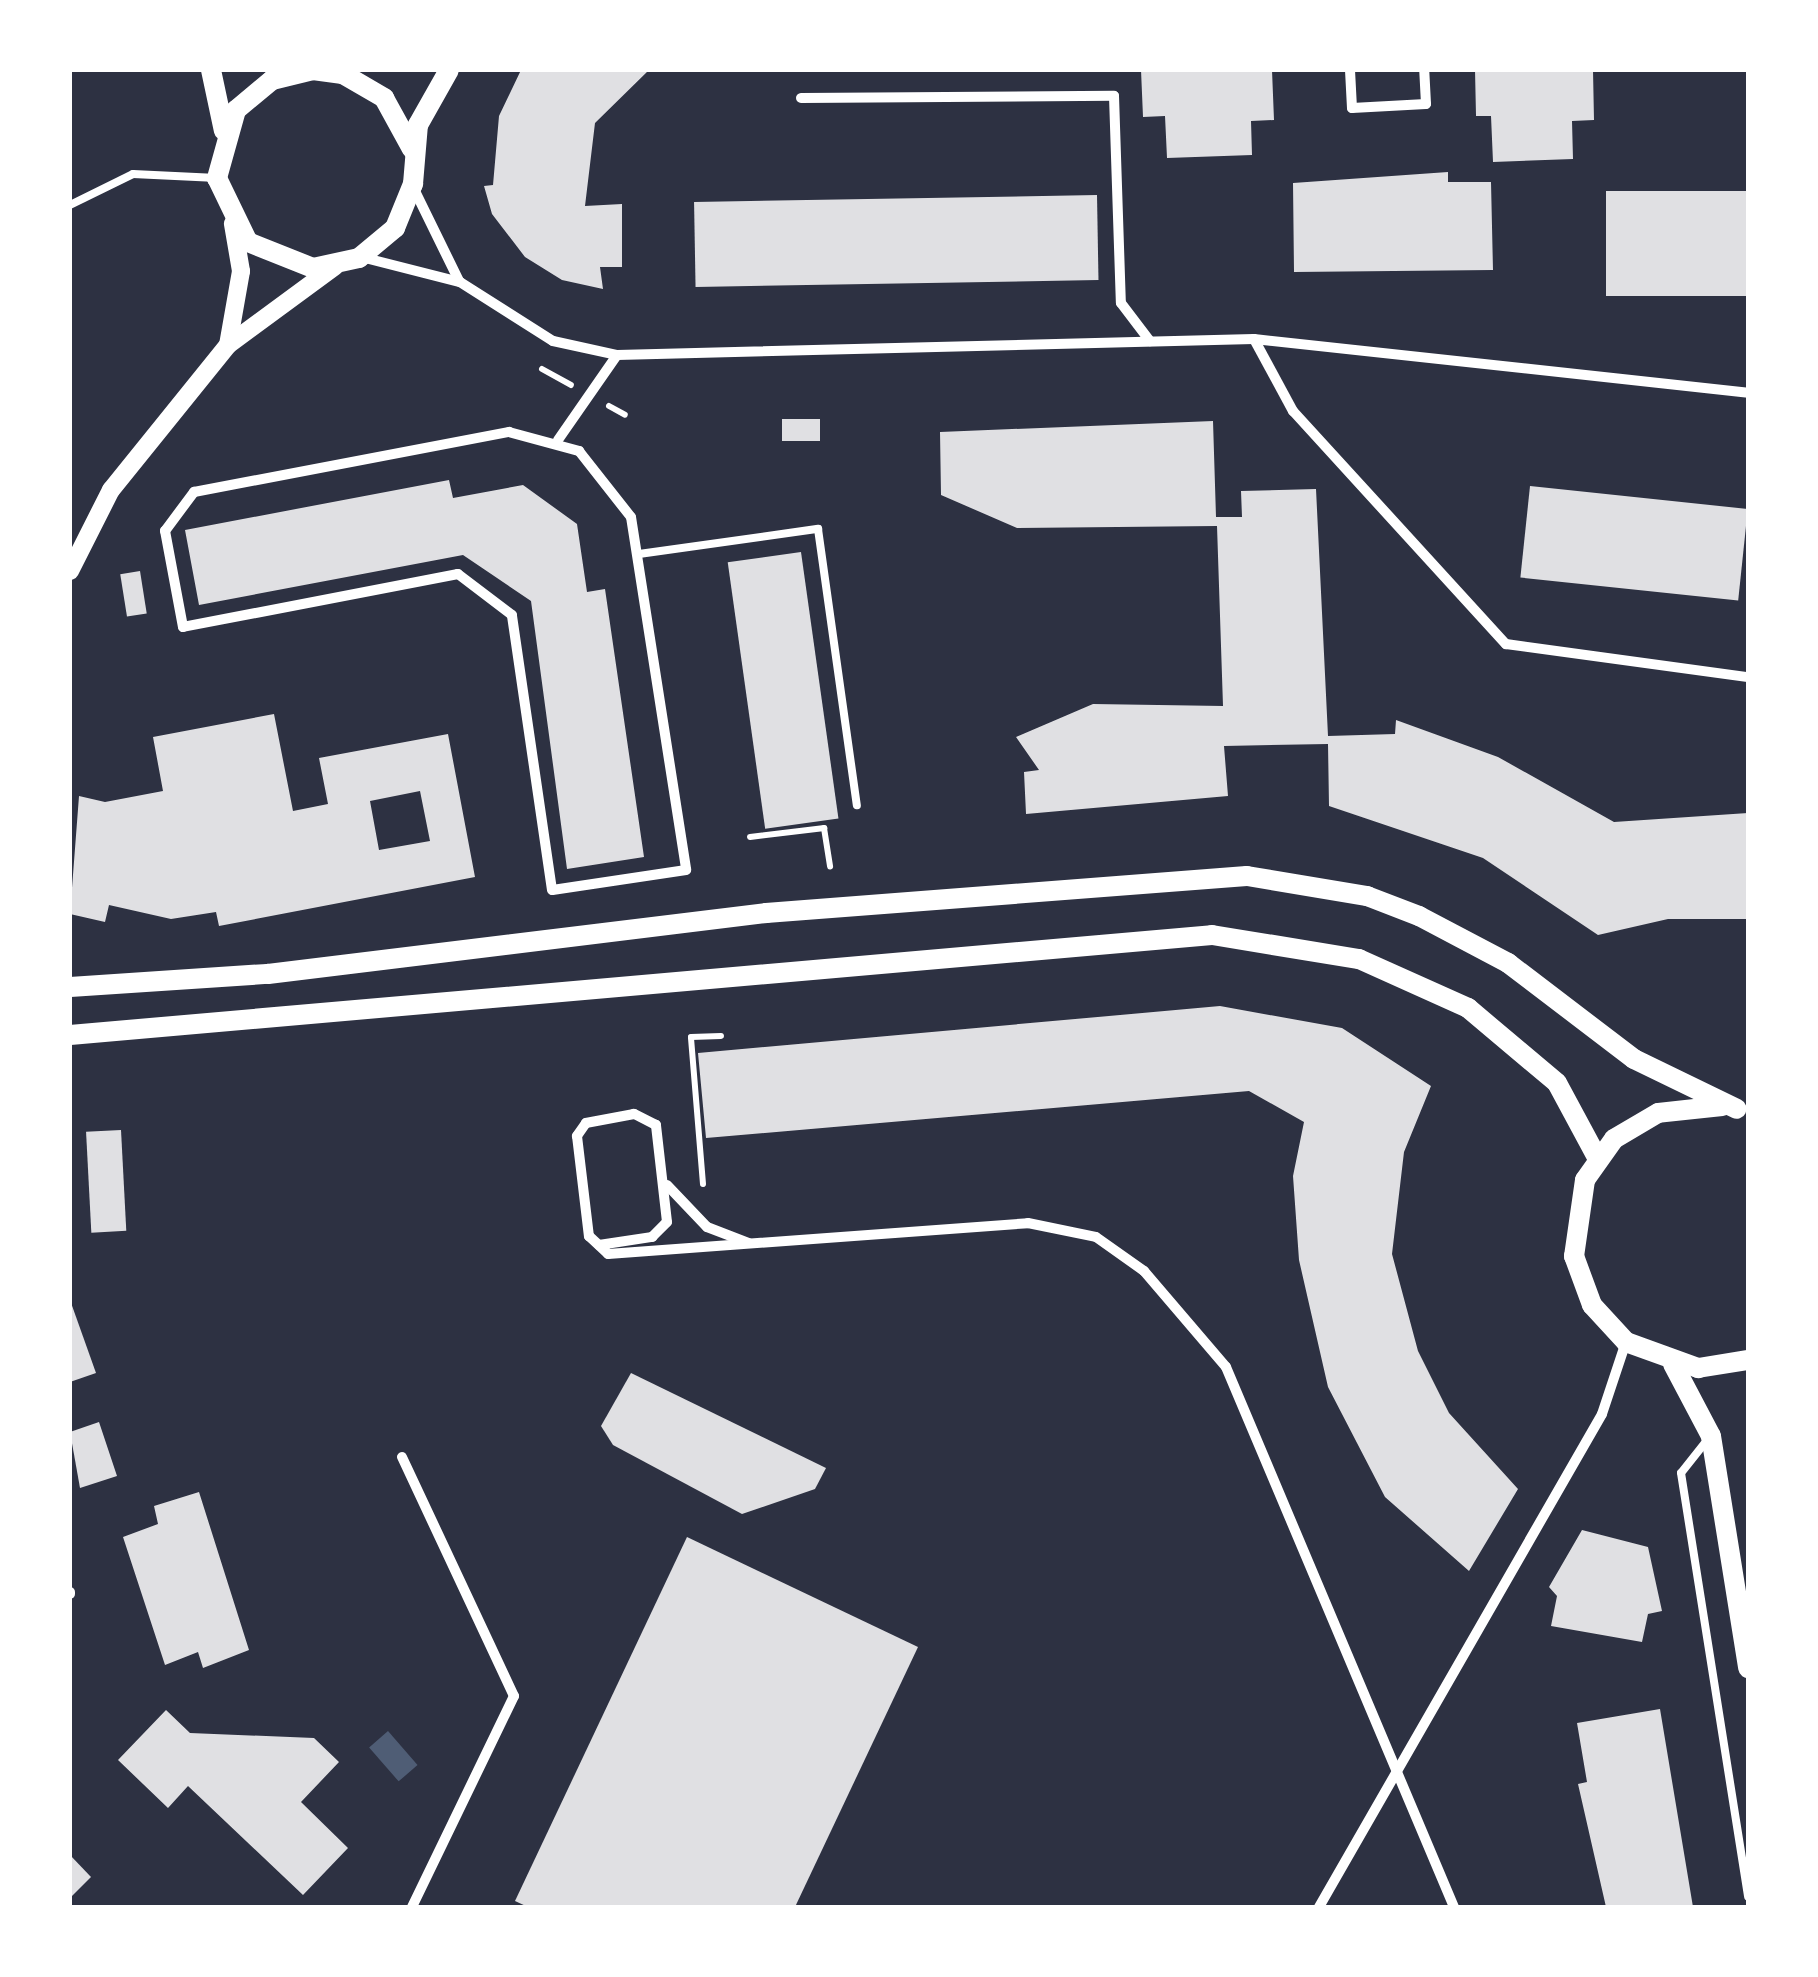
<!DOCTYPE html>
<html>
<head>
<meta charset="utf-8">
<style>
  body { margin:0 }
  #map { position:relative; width:1818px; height:1977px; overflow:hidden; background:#2d3142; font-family:"PT Sans",sans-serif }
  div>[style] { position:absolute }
  .water>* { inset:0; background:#4f5d75; transform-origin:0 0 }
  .building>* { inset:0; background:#e0e0e3; transform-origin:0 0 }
  .path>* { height:6px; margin:-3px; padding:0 3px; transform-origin:3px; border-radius:3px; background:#fff }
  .service>* { height:8px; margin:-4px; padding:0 4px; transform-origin:4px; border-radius:4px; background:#fff }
  .minor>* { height:10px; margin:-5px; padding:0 5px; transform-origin:5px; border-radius:5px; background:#fff }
  .tertiary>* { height:18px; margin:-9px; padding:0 9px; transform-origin:9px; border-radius:9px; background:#fff }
  .secondary>* { height:20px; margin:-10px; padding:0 10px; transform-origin:10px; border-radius:10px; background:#fff }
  span { translate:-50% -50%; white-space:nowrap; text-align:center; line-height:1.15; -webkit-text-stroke:10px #fff; paint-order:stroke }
  .frame { position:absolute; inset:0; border:72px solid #fff; pointer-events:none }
</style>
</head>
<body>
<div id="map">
  <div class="water">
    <div style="left:388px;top:1731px;width:45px;height:25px;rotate:49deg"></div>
  </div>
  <div class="building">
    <div style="clip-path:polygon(521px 70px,649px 70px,595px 123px,585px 206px,622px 204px,622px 267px,600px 267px,603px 289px,562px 280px,525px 257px,492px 214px,484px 186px,493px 185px,499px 116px)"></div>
    <div style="clip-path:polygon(1141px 70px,1272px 70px,1274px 120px,1251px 121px,1252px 155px,1167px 158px,1165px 116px,1143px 117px)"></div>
    <div style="clip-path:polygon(1475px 70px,1593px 70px,1594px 120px,1572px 121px,1573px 159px,1493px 162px,1491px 116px,1476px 116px)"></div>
    <div style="clip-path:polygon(1448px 172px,1448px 182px,1491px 182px,1493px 270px,1294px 272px,1293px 183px)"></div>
    <div style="left:1748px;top:191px;width:105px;height:142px;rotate:90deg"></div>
    <div style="left:1097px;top:195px;width:85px;height:403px;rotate:89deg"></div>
    <div style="left:820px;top:419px;width:22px;height:38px;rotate:90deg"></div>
    <div style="clip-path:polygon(1213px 421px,1216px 517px,1242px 517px,1241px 491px,1316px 489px,1328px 736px,1395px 734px,1396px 720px,1498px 757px,1614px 822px,1748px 813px,1748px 919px,1668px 919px,1598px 935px,1483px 858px,1329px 806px,1328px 744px,1224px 746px,1228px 796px,1026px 814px,1024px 772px,1039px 770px,1016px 737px,1093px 704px,1223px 706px,1217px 526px,1017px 528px,941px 495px,940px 432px)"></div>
    <div style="clip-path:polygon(449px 480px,453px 498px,523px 485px,577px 524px,587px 592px,605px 589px,644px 857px,567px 869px,531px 601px,463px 555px,199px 605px,185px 530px)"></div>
    <div style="left:1530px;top:486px;width:219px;height:92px;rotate:6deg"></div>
    <div style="left:801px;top:552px;width:269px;height:74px;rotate:82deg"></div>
    <div style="left:140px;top:571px;width:43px;height:20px;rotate:81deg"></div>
    <div style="clip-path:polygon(evenodd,274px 714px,293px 811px,328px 804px,319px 758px,448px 734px,475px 877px,219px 926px,216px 912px,171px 919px,109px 905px,105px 922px,70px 914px,79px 796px,105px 802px,163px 791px,153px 737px,274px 714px,420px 791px,430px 841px,379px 850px,370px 801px,420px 791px)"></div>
    <div style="clip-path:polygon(1220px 1006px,1342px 1028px,1431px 1086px,1404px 1152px,1392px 1254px,1418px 1351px,1449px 1413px,1518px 1489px,1469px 1571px,1385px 1497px,1328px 1387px,1299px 1260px,1293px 1176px,1304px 1122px,1249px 1091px,706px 1138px,698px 1053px)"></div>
    <div style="left:121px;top:1130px;width:101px;height:35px;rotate:87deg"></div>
    <div style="clip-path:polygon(70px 1300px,96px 1373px,70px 1382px)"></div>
    <div style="clip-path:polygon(631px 1373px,826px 1468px,815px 1489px,742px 1514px,613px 1445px,601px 1426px)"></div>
    <div style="clip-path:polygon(99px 1422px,117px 1476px,80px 1488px,70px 1432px)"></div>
    <div style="clip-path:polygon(199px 1492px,249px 1650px,203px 1668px,198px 1652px,165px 1665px,123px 1537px,158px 1524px,154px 1506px)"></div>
    <div style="clip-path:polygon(1582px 1530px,1648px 1547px,1662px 1611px,1648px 1614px,1642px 1642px,1551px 1626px,1557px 1596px,1549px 1587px)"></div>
    <div style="clip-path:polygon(687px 1537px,918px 1647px,795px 1907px,528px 1907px,515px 1901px)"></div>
    <div style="clip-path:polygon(1660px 1709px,1693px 1907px,1606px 1907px,1578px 1784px,1587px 1782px,1577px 1723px)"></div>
    <div style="clip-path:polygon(166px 1710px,190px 1733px,314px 1738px,339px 1762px,301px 1802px,348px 1848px,303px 1895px,188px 1786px,168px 1808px,118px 1760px)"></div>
    <div style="clip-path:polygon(70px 1855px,91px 1877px,70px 1898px)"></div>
  </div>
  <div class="path">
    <div style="left:542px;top:369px;width:33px;rotate:29deg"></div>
    <div style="left:609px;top:406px;width:18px;rotate:29deg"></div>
    <div style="left:750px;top:837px;width:75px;rotate:-6.9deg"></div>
    <div style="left:824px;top:828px;width:39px;rotate:81deg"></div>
    <div style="left:703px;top:1184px;width:147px;rotate:-94.7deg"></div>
    <div style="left:691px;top:1037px;width:30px;rotate:-2deg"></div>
  </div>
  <div class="service">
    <div style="left:70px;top:205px;width:70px;rotate:-26.2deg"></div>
    <div style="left:133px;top:174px;width:84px;rotate:2.7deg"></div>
    <div style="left:639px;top:554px;width:181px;rotate:-8deg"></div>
    <div style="left:818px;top:529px;width:279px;rotate:82deg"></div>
    <div style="left:1708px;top:1439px;width:43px;rotate:128.5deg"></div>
    <div style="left:1681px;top:1473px;width:429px;rotate:81deg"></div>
  </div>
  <div class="minor">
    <div style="left:1350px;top:70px;width:38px;rotate:87deg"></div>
    <div style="left:1352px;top:108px;width:74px;rotate:-3.1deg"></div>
    <div style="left:1426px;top:104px;width:34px;rotate:-93deg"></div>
    <div style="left:801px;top:98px;width:313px;rotate:-0.4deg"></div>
    <div style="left:1114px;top:96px;width:207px;rotate:88.1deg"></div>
    <div style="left:1121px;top:303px;width:48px;rotate:52.7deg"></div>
    <div style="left:414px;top:189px;width:102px;rotate:63.9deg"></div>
    <div style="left:365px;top:258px;width:98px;rotate:14.2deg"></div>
    <div style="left:460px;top:282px;width:110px;rotate:32.4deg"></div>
    <div style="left:553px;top:341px;width:66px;rotate:12.3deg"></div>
    <div style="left:617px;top:355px;width:637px;rotate:-1.44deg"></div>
    <div style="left:1254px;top:339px;width:497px;rotate:6.2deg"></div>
    <div style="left:1254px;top:339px;width:82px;rotate:61.6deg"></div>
    <div style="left:1293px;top:411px;width:316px;rotate:47.6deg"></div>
    <div style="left:1506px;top:644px;width:244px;rotate:7.8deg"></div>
    <div style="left:509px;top:432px;width:73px;rotate:15.2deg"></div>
    <div style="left:579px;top:451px;width:84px;rotate:51.8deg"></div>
    <div style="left:631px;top:517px;width:357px;rotate:81.1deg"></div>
    <div style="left:686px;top:870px;width:135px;rotate:171.5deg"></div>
    <div style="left:552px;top:890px;width:278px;rotate:-98.3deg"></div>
    <div style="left:512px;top:615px;width:68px;rotate:-142.8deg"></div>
    <div style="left:458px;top:574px;width:280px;rotate:169.1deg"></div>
    <div style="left:183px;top:627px;width:98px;rotate:-100.6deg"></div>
    <div style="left:165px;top:531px;width:49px;rotate:-53.4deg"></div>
    <div style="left:194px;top:492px;width:321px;rotate:-10.8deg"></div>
    <div style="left:558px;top:440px;width:103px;rotate:-55.2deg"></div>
    <div style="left:667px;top:1185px;width:58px;rotate:46.4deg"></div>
    <div style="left:707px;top:1227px;width:45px;rotate:20.9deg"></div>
    <div style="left:599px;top:1245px;width:54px;rotate:-8.6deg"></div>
    <div style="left:652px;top:1237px;width:21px;rotate:-45deg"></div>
    <div style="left:667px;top:1222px;width:98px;rotate:-96.5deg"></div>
    <div style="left:656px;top:1125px;width:25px;rotate:-153deg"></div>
    <div style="left:634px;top:1114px;width:49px;rotate:169.4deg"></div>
    <div style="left:586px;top:1123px;width:16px;rotate:125deg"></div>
    <div style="left:577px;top:1136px;width:101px;rotate:83.2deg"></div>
    <div style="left:589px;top:1236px;width:26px;rotate:43deg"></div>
    <div style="left:608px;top:1254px;width:421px;rotate:-4.2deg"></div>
    <div style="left:1028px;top:1223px;width:69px;rotate:11.6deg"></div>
    <div style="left:1096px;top:1237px;width:59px;rotate:35.3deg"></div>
    <div style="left:1144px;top:1271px;width:126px;rotate:49.5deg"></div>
    <div style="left:1226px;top:1367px;width:586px;rotate:67.11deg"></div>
    <div style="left:402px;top:1457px;width:264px;rotate:64.9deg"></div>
    <div style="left:514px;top:1696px;width:234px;rotate:115.8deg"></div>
    <div style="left:70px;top:1592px;width:2px;rotate:90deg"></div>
    <div style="left:1319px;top:1907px;width:568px;rotate:-60.14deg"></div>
    <div style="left:1602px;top:1414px;width:76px;rotate:-71.6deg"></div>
  </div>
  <div class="tertiary">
    <div style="left:228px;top:345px;width:75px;rotate:-80deg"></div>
    <div style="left:241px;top:271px;width:48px;rotate:-99.7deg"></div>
    <div style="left:70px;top:571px;width:91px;rotate:-63.2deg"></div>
    <div style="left:111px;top:490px;width:186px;rotate:-51.1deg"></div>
    <div style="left:228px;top:345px;width:132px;rotate:-36.3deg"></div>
  </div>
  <div class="secondary">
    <div style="left:211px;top:70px;width:62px;rotate:78deg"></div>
    <div style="left:313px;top:70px;width:42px;rotate:166.3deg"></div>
    <div style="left:272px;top:80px;width:47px;rotate:140.2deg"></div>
    <div style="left:236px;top:110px;width:71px;rotate:105.6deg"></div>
    <div style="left:217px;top:178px;width:71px;rotate:64.2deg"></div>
    <div style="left:248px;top:242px;width:70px;rotate:21.8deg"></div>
    <div style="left:313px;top:268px;width:47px;rotate:-12.3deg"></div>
    <div style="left:359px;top:258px;width:47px;rotate:-39.8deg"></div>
    <div style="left:395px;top:228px;width:48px;rotate:-67.8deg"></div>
    <div style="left:413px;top:184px;width:59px;rotate:-85.2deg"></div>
    <div style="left:418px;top:125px;width:63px;rotate:-60.6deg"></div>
    <div style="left:313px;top:70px;width:30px;rotate:8deg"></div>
    <div style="left:343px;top:74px;width:48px;rotate:30.3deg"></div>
    <div style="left:384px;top:98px;width:58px;rotate:61.2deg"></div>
    <div style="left:70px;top:987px;width:198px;rotate:-3.8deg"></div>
    <div style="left:268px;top:974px;width:502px;rotate:-6.98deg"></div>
    <div style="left:766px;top:913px;width:482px;rotate:-4.4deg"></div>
    <div style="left:1247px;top:876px;width:122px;rotate:9.5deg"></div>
    <div style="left:1367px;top:896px;width:56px;rotate:21deg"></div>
    <div style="left:1419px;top:916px;width:101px;rotate:27.8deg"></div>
    <div style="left:1508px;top:963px;width:158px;rotate:37.3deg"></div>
    <div style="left:1634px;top:1059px;width:114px;rotate:25.9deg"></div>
    <div style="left:70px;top:1035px;width:1146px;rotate:-5deg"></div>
    <div style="left:1212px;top:935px;width:149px;rotate:9.3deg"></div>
    <div style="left:1359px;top:959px;width:120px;rotate:24.2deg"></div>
    <div style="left:1468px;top:1008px;width:116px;rotate:40.1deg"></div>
    <div style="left:1557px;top:1083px;width:86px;rotate:61.7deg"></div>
    <div style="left:1722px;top:1106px;width:64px;rotate:173.8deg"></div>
    <div style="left:1658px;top:1113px;width:51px;rotate:149.4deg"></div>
    <div style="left:1614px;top:1139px;width:50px;rotate:125.3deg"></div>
    <div style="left:1585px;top:1180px;width:77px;rotate:98.2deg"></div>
    <div style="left:1574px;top:1256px;width:52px;rotate:69.8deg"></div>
    <div style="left:1592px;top:1305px;width:50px;rotate:47.4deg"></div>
    <div style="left:1626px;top:1342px;width:77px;rotate:19.9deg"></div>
    <div style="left:1698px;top:1368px;width:51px;rotate:-9.1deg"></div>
    <div style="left:1673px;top:1364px;width:81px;rotate:62.2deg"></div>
    <div style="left:1711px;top:1436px;width:235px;rotate:80.9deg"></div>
  </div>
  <div class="frame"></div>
</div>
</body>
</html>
